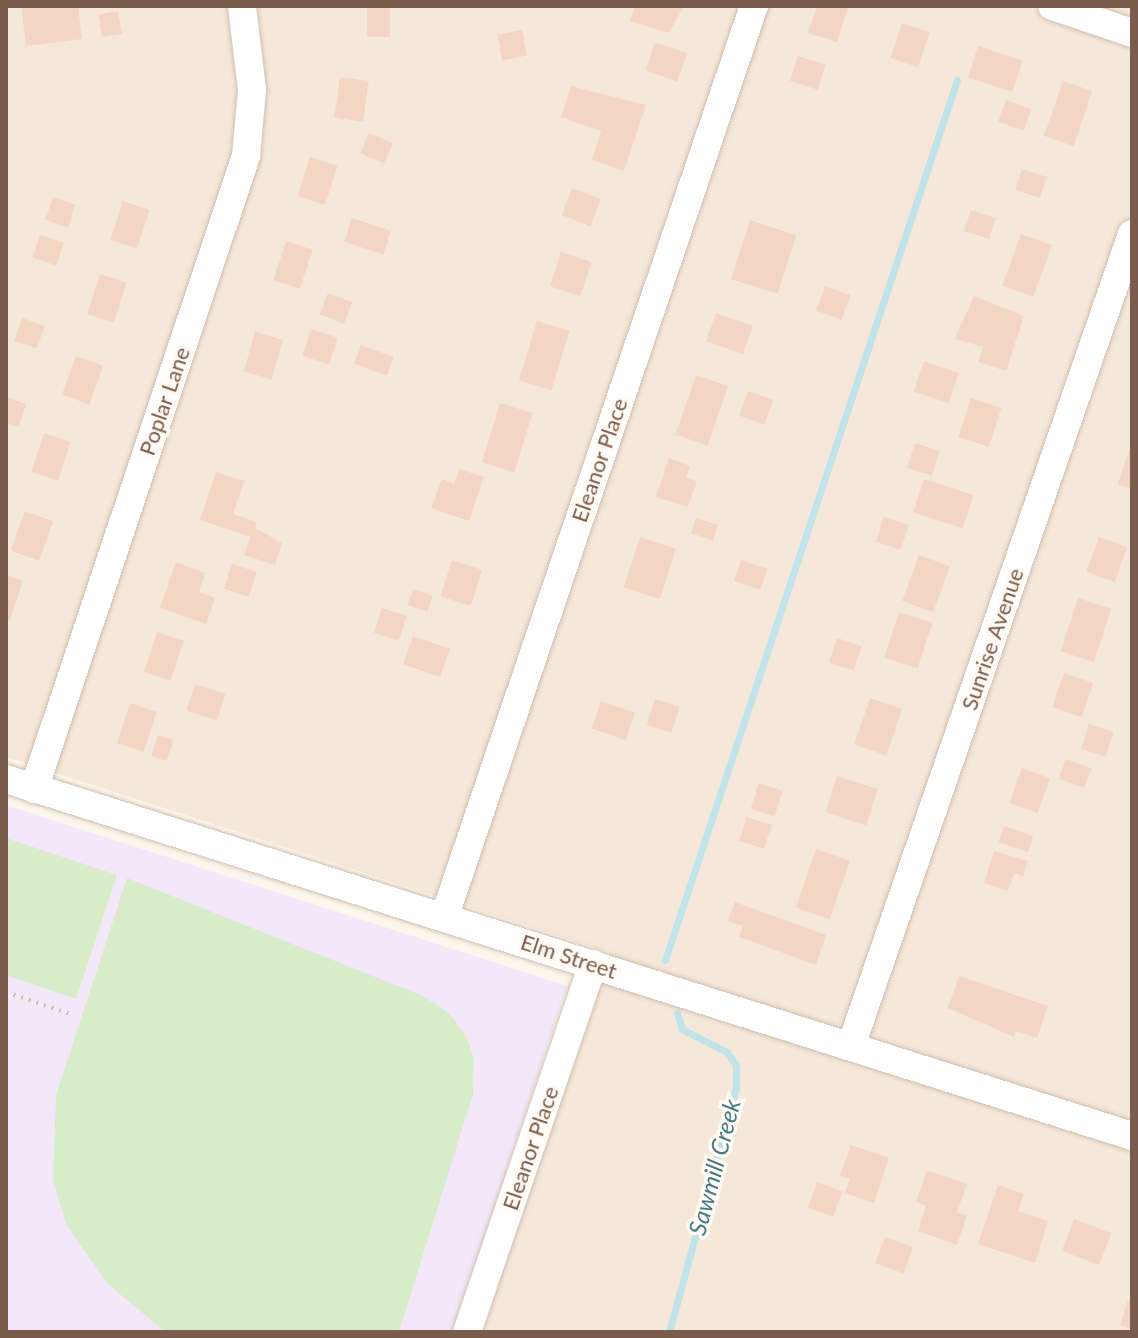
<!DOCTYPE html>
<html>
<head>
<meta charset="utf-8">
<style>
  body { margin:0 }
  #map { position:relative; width:1138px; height:1338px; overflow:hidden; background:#fdf6ec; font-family:Lato,sans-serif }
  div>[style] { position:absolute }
  .residential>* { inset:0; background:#f5e8da }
  .education>* { inset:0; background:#f3e8fa }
  .green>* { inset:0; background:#d8ecc9 }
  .stream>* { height:7px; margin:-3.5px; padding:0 3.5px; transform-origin:3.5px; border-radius:3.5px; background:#bfe3e8 }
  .building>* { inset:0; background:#f3d5c3; transform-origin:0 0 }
  .path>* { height:4px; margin-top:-2px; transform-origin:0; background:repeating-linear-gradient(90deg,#d9b8a5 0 2px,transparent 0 8px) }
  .roads { filter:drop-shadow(0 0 2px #d1beb0) drop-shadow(0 0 2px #d1beb0) }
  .minor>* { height:28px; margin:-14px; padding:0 14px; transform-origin:14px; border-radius:14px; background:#fff }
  span { translate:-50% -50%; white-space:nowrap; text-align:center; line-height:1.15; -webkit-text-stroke:7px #fffaf3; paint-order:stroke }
  .street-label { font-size:22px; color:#7a5c4d }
  .water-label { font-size:24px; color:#437c86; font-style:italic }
  .frame { position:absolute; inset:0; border:8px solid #7a5c4d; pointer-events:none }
</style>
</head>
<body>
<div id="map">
  <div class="residential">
    <div style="clip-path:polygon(6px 6px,1132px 6px,1132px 1332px,480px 1332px,609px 952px,6px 757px)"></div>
  </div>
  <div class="education">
    <div style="clip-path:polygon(6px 805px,567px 986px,453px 1332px,6px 1332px)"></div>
  </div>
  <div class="green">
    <div style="clip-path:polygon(6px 838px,117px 875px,76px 999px,6px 975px)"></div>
    <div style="clip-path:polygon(127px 878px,423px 996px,449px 1013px,466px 1036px,474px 1059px,473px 1094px,399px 1332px,165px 1332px,107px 1283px,66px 1224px,53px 1179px,56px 1095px)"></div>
  </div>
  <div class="stream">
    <div style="left:665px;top:960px;width:927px;rotate:-71.64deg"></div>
    <div style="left:669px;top:1332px;width:254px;rotate:-74.7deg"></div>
    <div style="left:736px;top:1087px;width:22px;rotate:-90deg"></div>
    <div style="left:736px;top:1065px;width:16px;rotate:-125deg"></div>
    <div style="left:727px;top:1052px;width:51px;rotate:-152.9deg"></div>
    <div style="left:682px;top:1029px;width:17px;rotate:-107deg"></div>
  </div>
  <div class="building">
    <div style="clip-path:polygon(21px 6px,78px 6px,82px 39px,26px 46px)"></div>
    <div style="left:367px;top:6px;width:23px;height:31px"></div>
    <div style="clip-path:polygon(635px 6px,684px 6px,669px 33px,630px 21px)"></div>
    <div style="clip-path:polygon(817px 6px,848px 7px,837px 42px,808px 33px)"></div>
    <div style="left:118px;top:11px;width:23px;height:20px;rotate:80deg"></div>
    <div style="left:902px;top:23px;width:29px;height:37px;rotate:18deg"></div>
    <div style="left:522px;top:30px;width:26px;height:25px;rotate:79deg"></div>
    <div style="left:655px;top:42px;width:34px;height:30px;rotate:19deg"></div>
    <div style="left:978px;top:46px;width:47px;height:33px;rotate:18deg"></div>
    <div style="left:798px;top:56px;width:29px;height:26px;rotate:18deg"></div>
    <div style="left:340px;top:77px;width:29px;height:41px;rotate:8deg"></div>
    <div style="left:1063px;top:81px;width:31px;height:58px;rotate:19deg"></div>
    <div style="clip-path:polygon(571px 86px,646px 105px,624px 171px,592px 160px,601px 131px,561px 117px)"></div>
    <div style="left:1006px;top:100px;width:27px;height:23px;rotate:20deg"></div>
    <div style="left:369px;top:133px;width:26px;height:22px;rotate:23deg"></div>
    <div style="left:310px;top:157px;width:29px;height:41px;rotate:18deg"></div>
    <div style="left:1022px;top:169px;width:26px;height:22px;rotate:18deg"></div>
    <div style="left:572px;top:188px;width:31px;height:29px;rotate:21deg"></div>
    <div style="left:53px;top:197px;width:24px;height:24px;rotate:19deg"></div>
    <div style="left:123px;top:201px;width:28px;height:41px;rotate:18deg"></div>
    <div style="left:971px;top:210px;width:26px;height:22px;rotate:18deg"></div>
    <div style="left:352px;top:218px;width:41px;height:25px;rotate:18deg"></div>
    <div style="left:750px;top:220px;width:49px;height:62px;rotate:18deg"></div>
    <div style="left:1021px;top:234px;width:33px;height:55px;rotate:20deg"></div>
    <div style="left:40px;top:235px;width:25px;height:24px;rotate:18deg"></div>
    <div style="left:286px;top:241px;width:28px;height:41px;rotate:18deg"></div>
    <div style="left:561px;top:252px;width:32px;height:36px;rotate:18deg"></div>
    <div style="left:100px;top:274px;width:28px;height:42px;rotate:18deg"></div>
    <div style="left:825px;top:286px;width:27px;height:26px;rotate:20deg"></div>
    <div style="left:328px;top:293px;width:26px;height:23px;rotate:21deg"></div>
    <div style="clip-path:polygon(974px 296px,1024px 316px,1006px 371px,978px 362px,983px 347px,955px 339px)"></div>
    <div style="left:716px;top:313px;width:39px;height:30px;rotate:19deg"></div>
    <div style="left:22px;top:318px;width:24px;height:24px;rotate:19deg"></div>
    <div style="left:537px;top:321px;width:34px;height:62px;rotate:17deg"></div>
    <div style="left:311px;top:329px;width:28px;height:28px;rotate:18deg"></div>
    <div style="left:255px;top:332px;width:29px;height:41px;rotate:16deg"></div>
    <div style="left:361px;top:345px;width:35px;height:20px;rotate:20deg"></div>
    <div style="left:76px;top:356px;width:29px;height:41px;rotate:20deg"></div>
    <div style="left:924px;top:361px;width:37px;height:32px;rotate:19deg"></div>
    <div style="left:696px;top:375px;width:34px;height:63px;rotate:19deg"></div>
    <div style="left:748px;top:391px;width:27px;height:26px;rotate:20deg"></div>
    <div style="clip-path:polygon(6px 397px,26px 404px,19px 427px,6px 423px)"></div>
    <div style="left:971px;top:398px;width:32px;height:41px;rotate:18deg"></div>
    <div style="left:500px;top:403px;width:34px;height:62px;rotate:17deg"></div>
    <div style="left:44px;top:433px;width:28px;height:41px;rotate:18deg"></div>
    <div style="left:915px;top:443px;width:26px;height:26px;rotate:18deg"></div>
    <div style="clip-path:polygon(1129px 450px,1132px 451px,1132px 489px,1118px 484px)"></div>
    <div style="clip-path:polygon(669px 458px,690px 466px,686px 478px,697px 481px,688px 507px,656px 497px)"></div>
    <div style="clip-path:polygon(459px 469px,484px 477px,469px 521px,431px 508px,442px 479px,454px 484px)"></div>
    <div style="clip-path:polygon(216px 472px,244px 481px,233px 514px,257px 522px,255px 528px,282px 543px,275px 565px,244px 555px,250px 537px,200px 520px)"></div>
    <div style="left:924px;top:479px;width:52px;height:35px;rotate:18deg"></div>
    <div style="left:25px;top:511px;width:30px;height:42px;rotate:20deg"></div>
    <div style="left:884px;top:517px;width:26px;height:26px;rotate:18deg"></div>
    <div style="left:696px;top:518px;width:23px;height:16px;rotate:18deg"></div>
    <div style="left:640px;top:537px;width:38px;height:53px;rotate:18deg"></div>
    <div style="left:1099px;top:537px;width:30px;height:37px;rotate:20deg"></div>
    <div style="left:919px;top:555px;width:33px;height:49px;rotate:20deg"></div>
    <div style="left:452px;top:560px;width:32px;height:38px;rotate:18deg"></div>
    <div style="left:741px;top:560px;width:28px;height:22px;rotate:19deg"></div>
    <div style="clip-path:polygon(176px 562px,205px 573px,199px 592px,215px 598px,206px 624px,160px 608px)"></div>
    <div style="left:232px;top:564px;width:26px;height:26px;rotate:18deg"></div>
    <div style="clip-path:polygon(6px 575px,23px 581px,10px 620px,6px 619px)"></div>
    <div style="left:413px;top:589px;width:21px;height:17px;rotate:19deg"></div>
    <div style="left:1078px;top:598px;width:35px;height:56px;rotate:18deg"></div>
    <div style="left:382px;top:608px;width:26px;height:26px;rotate:18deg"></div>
    <div style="left:899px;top:612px;width:35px;height:48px;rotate:18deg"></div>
    <div style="left:157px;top:632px;width:28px;height:42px;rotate:18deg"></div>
    <div style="left:413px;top:636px;width:39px;height:30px;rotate:19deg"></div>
    <div style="left:837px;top:638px;width:26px;height:26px;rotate:18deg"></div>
    <div style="left:1064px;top:673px;width:31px;height:36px;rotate:19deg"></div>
    <div style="left:195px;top:684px;width:32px;height:28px;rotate:18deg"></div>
    <div style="left:870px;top:698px;width:34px;height:49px;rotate:19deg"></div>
    <div style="left:655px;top:699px;width:26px;height:27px;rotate:18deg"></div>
    <div style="left:601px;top:701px;width:36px;height:29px;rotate:19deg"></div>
    <div style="left:130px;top:703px;width:28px;height:42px;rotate:18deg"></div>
    <div style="left:1089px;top:724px;width:26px;height:26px;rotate:18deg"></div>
    <div style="left:158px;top:735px;width:16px;height:22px;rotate:18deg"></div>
    <div style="left:1066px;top:759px;width:27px;height:21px;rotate:20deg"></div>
    <div style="left:1022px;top:768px;width:30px;height:37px;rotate:20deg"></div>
    <div style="left:837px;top:776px;width:43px;height:38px;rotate:18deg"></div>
    <div style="left:759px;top:783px;width:25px;height:27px;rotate:18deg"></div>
    <div style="left:747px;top:817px;width:26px;height:25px;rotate:18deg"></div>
    <div style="left:1004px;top:826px;width:31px;height:17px;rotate:19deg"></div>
    <div style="left:816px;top:849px;width:36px;height:62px;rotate:19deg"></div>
    <div style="clip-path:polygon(994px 851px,1028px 861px,1023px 876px,1014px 873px,1008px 891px,984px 883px)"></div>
    <div style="clip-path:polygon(735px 902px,826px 935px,816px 965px,739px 937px,743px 926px,728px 921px)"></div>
    <div style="clip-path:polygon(959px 976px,1048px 1006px,1037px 1038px,1016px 1031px,1014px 1037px,948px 1008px)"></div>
    <div style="clip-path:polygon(851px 1145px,889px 1158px,874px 1203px,845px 1193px,850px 1179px,840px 1176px)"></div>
    <div style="clip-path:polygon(927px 1170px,967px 1184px,957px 1212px,967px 1215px,957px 1245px,918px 1231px,926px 1206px,916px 1202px)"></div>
    <div style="left:817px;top:1182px;width:27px;height:27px;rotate:20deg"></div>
    <div style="clip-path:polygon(998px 1185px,1024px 1194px,1018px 1211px,1048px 1221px,1035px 1263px,978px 1244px)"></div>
    <div style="left:1074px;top:1219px;width:40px;height:34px;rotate:21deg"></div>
    <div style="left:885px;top:1237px;width:30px;height:28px;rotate:20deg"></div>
    <div style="clip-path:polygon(1128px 1300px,1132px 1301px,1132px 1329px,1120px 1325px)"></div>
  </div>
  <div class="path">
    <div style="left:6px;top:992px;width:71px;rotate:18.9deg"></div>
  </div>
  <div class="roads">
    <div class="minor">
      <div style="left:1052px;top:6px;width:84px;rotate:18.6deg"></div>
      <div style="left:6px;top:779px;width:1181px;rotate:17.59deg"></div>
      <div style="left:34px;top:789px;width:668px;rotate:-71.48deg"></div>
      <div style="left:246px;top:156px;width:66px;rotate:-84.8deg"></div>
      <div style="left:252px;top:90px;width:85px;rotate:-96.8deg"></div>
      <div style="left:445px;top:915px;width:960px;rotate:-71.23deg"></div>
      <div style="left:852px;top:1043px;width:856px;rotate:-70.91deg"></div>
      <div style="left:467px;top:1332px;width:389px;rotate:-71.1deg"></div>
    </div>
  </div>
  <div class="street-label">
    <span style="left:164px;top:401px;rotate:-71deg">Poplar Lane</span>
    <span style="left:599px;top:460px;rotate:-71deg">Eleanor Place</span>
    <span style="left:992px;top:639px;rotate:-71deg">Sunrise Avenue</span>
    <span style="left:569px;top:956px;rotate:18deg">Elm Street</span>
    <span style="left:530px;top:1148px;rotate:-71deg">Eleanor Place</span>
  </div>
  <div class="water-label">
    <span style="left:714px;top:1167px;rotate:-75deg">Sawmill Creek</span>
  </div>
  <div class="frame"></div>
</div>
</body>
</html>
